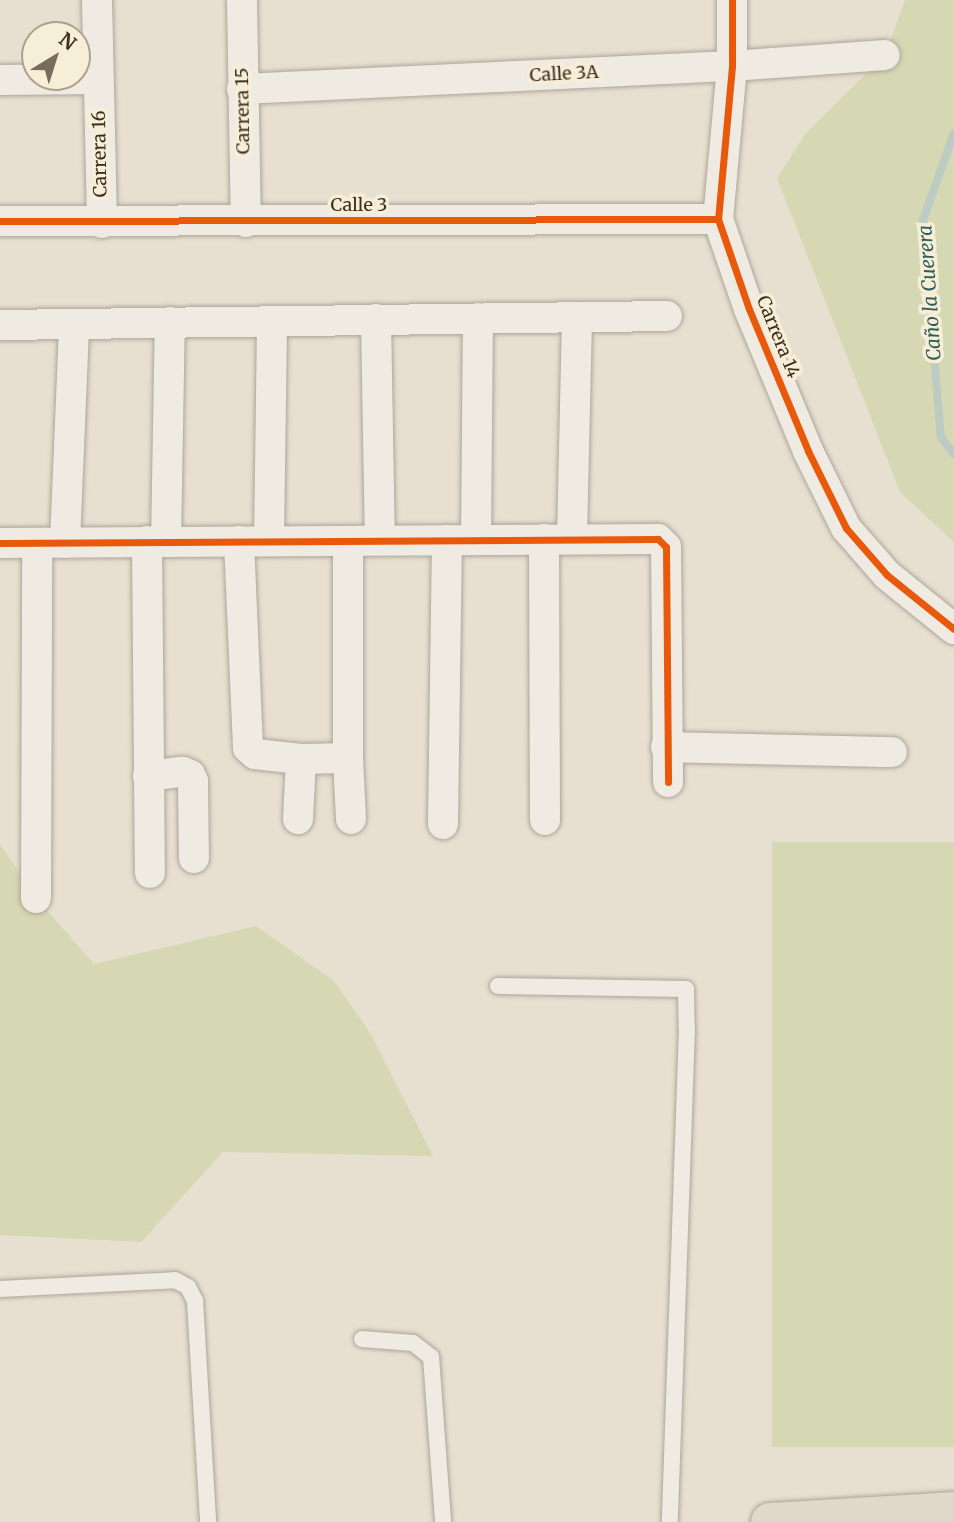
<!DOCTYPE html>
<html>
<head>
<meta charset="utf-8">
<style>
  body { margin:0 }
  #map { position:relative; width:954px; height:1522px; overflow:hidden; background:#e7e0d1; font-family:Merriweather,serif }
  div>[style] { position:absolute }
  .green>* { inset:0; background:#d6d7b3; transform-origin:0 0 }
  .stream>* { height:8px; margin:-4px; padding:0 4px; transform-origin:4px; border-radius:4px; background:#bcccc2 }
  .roads { filter:drop-shadow(0 0 2px #ada599) drop-shadow(0 0 2px #ada599) }
  .service>* { height:16px; margin:-8px; padding:0 8px; transform-origin:8px; border-radius:8px; background:#efebe3 }
  .minor>* { height:30px; margin:-15px; padding:0 15px; transform-origin:15px; border-radius:15px; background:#efebe3 }
  .trunk>* { height:38px; margin:-19px; padding:0 19px; transform-origin:19px; border-radius:19px; background:#e0d9cb }
  .cycleway>* { height:7px; margin:-3.5px; padding:0 3.5px; transform-origin:3.5px; border-radius:3.5px; background:#e8590c }
  span { translate:-50% -50%; white-space:nowrap; text-align:center; line-height:1.15; -webkit-text-stroke:7px #f7eed8; paint-order:stroke }
  .street-label { font-size:18px; color:#3d2e20 }
  .water-label { font-size:19px; color:#2f5d5a; font-style:italic }
  .north { position:absolute; left:21px; top:21px; width:70px; height:70px; box-sizing:border-box; background:#f7eed8; border:2px solid #ada18e; border-radius:50%; rotate:38deg; font-size:19px; font-weight:700; line-height:28px; text-align:center; color:#3d2e20 }
  .north::after { content:''; display:block; margin:auto; width:24px; height:32px; background:#786c5e; clip-path:polygon(50% 0,100% 100%,50% 72%,0 100%) }
</style>
</head>
<body>
<div id="map">
  <div class="green">
    <div style="clip-path:polygon(905px 0,954px 0,954px 542px,900px 492px,777px 178px,806px 133px,885px 55px)"></div>
    <div style="left:954px;top:842px;width:605px;height:182px;rotate:90deg"></div>
    <div style="clip-path:polygon(0 844px,36px 898px,94px 964px,256px 926px,334px 981px,369px 1031px,433px 1156px,223px 1152px,141px 1242px,0 1235px)"></div>
  </div>
  <div class="stream">
    <div style="left:954px;top:133px;width:92px;rotate:109.6deg"></div>
    <div style="left:923px;top:220px;width:218px;rotate:85.3deg"></div>
    <div style="left:941px;top:437px;width:21px;rotate:53deg"></div>
  </div>
  <div class="roads">
    <div class="service">
      <div style="left:498px;top:986px;width:188px;rotate:0.9deg"></div>
      <div style="left:686px;top:989px;width:39px;rotate:89deg"></div>
      <div style="left:687px;top:1028px;width:494px;rotate:92deg"></div>
      <div style="left:0;top:1289px;width:175px;rotate:-2.9deg"></div>
      <div style="left:175px;top:1280px;width:15px;rotate:28deg"></div>
      <div style="left:188px;top:1287px;width:16px;rotate:63deg"></div>
      <div style="left:195px;top:1301px;width:221px;rotate:86.6deg"></div>
      <div style="left:362px;top:1339px;width:51px;rotate:4.5deg"></div>
      <div style="left:413px;top:1343px;width:23px;rotate:38deg"></div>
      <div style="left:431px;top:1357px;width:165px;rotate:85.8deg"></div>
    </div>
    <div class="minor">
      <div style="left:97px;top:0;width:223px;rotate:88.7deg"></div>
      <div style="left:242px;top:0;width:222px;rotate:89deg"></div>
      <div style="left:732px;top:0;width:66px;rotate:90deg"></div>
      <div style="left:732px;top:66px;width:154px;rotate:95.2deg"></div>
      <div style="left:718px;top:219px;width:95px;rotate:71deg"></div>
      <div style="left:749px;top:309px;width:154px;rotate:67.4deg"></div>
      <div style="left:808px;top:451px;width:86px;rotate:63.7deg"></div>
      <div style="left:846px;top:528px;width:62px;rotate:48.9deg"></div>
      <div style="left:887px;top:575px;width:86px;rotate:38.9deg"></div>
      <div style="left:0;top:80px;width:98px;rotate:-0.6deg"></div>
      <div style="left:242px;top:89px;width:491px;rotate:-2.7deg"></div>
      <div style="left:732px;top:66px;width:153px;rotate:-4.1deg"></div>
      <div style="left:0;top:221px;width:718px;rotate:-0.16deg"></div>
      <div style="left:376px;top:319px;width:221px;rotate:89deg"></div>
      <div style="left:0;top:325px;width:667px;rotate:-0.77deg"></div>
      <div style="left:572px;top:538px;width:221px;rotate:-88.7deg"></div>
      <div style="left:544px;top:539px;width:281px;rotate:89.8deg"></div>
      <div style="left:476px;top:540px;width:222px;rotate:-89.5deg"></div>
      <div style="left:147px;top:541px;width:332px;rotate:89.5deg"></div>
      <div style="left:239px;top:541px;width:207px;rotate:87.5deg"></div>
      <div style="left:248px;top:748px;width:9px;rotate:41deg"></div>
      <div style="left:255px;top:754px;width:46px;rotate:6.2deg"></div>
      <div style="left:301px;top:759px;width:47px;rotate:-1.2deg"></div>
      <div style="left:269px;top:541px;width:220px;rotate:-89.2deg"></div>
      <div style="left:348px;top:541px;width:217px;rotate:90deg"></div>
      <div style="left:348px;top:758px;width:61px;rotate:87.2deg"></div>
      <div style="left:166px;top:542px;width:220px;rotate:-89deg"></div>
      <div style="left:0;top:543px;width:658px;rotate:-0.35deg"></div>
      <div style="left:658px;top:539px;width:11px;rotate:45deg"></div>
      <div style="left:666px;top:547px;width:235px;rotate:89.5deg"></div>
      <div style="left:65px;top:543px;width:219px;rotate:-87.6deg"></div>
      <div style="left:666px;top:747px;width:226px;rotate:1.3deg"></div>
      <div style="left:148px;top:776px;width:35px;rotate:-7deg"></div>
      <div style="left:183px;top:772px;width:8px;rotate:23deg"></div>
      <div style="left:190px;top:775px;width:7px;rotate:63deg"></div>
      <div style="left:193px;top:781px;width:77px;rotate:89.3deg"></div>
      <div style="left:298px;top:819px;width:60px;rotate:-87.1deg"></div>
      <div style="left:443px;top:824px;width:284px;rotate:-89.2deg"></div>
      <div style="left:36px;top:898px;width:355px;rotate:-89.8deg"></div>
    </div>
    <div class="trunk">
      <div style="left:770px;top:1522px;width:184px;rotate:-3.4deg"></div>
    </div>
  </div>
  <div class="cycleway">
    <div style="left:732px;top:0;width:66px;rotate:90deg"></div>
    <div style="left:732px;top:66px;width:154px;rotate:95.2deg"></div>
    <div style="left:718px;top:219px;width:95px;rotate:71deg"></div>
    <div style="left:749px;top:309px;width:154px;rotate:67.4deg"></div>
    <div style="left:808px;top:451px;width:86px;rotate:63.7deg"></div>
    <div style="left:846px;top:528px;width:62px;rotate:48.9deg"></div>
    <div style="left:887px;top:575px;width:86px;rotate:38.9deg"></div>
    <div style="left:0;top:221px;width:718px;rotate:-0.16deg"></div>
    <div style="left:0;top:543px;width:658px;rotate:-0.35deg"></div>
    <div style="left:658px;top:539px;width:11px;rotate:45deg"></div>
    <div style="left:666px;top:547px;width:235px;rotate:89.5deg"></div>
  </div>
  <div class="street-label">
    <span style="left:564px;top:74px;rotate:-3deg">Calle 3A</span>
    <span style="left:243px;top:111px;rotate:-91deg">Carrera 15</span>
    <span style="left:100px;top:154px;rotate:-91deg">Carrera 16</span>
    <span style="left:359px;top:205px">Calle 3</span>
    <span style="left:778px;top:337px;rotate:68deg">Carrera 14</span>
  </div>
  <div class="water-label">
    <span style="left:930px;top:293px;rotate:-94deg">Caño la Cuerera</span>
  </div>
  <div class="north">N</div>
</div>
</body>
</html>
